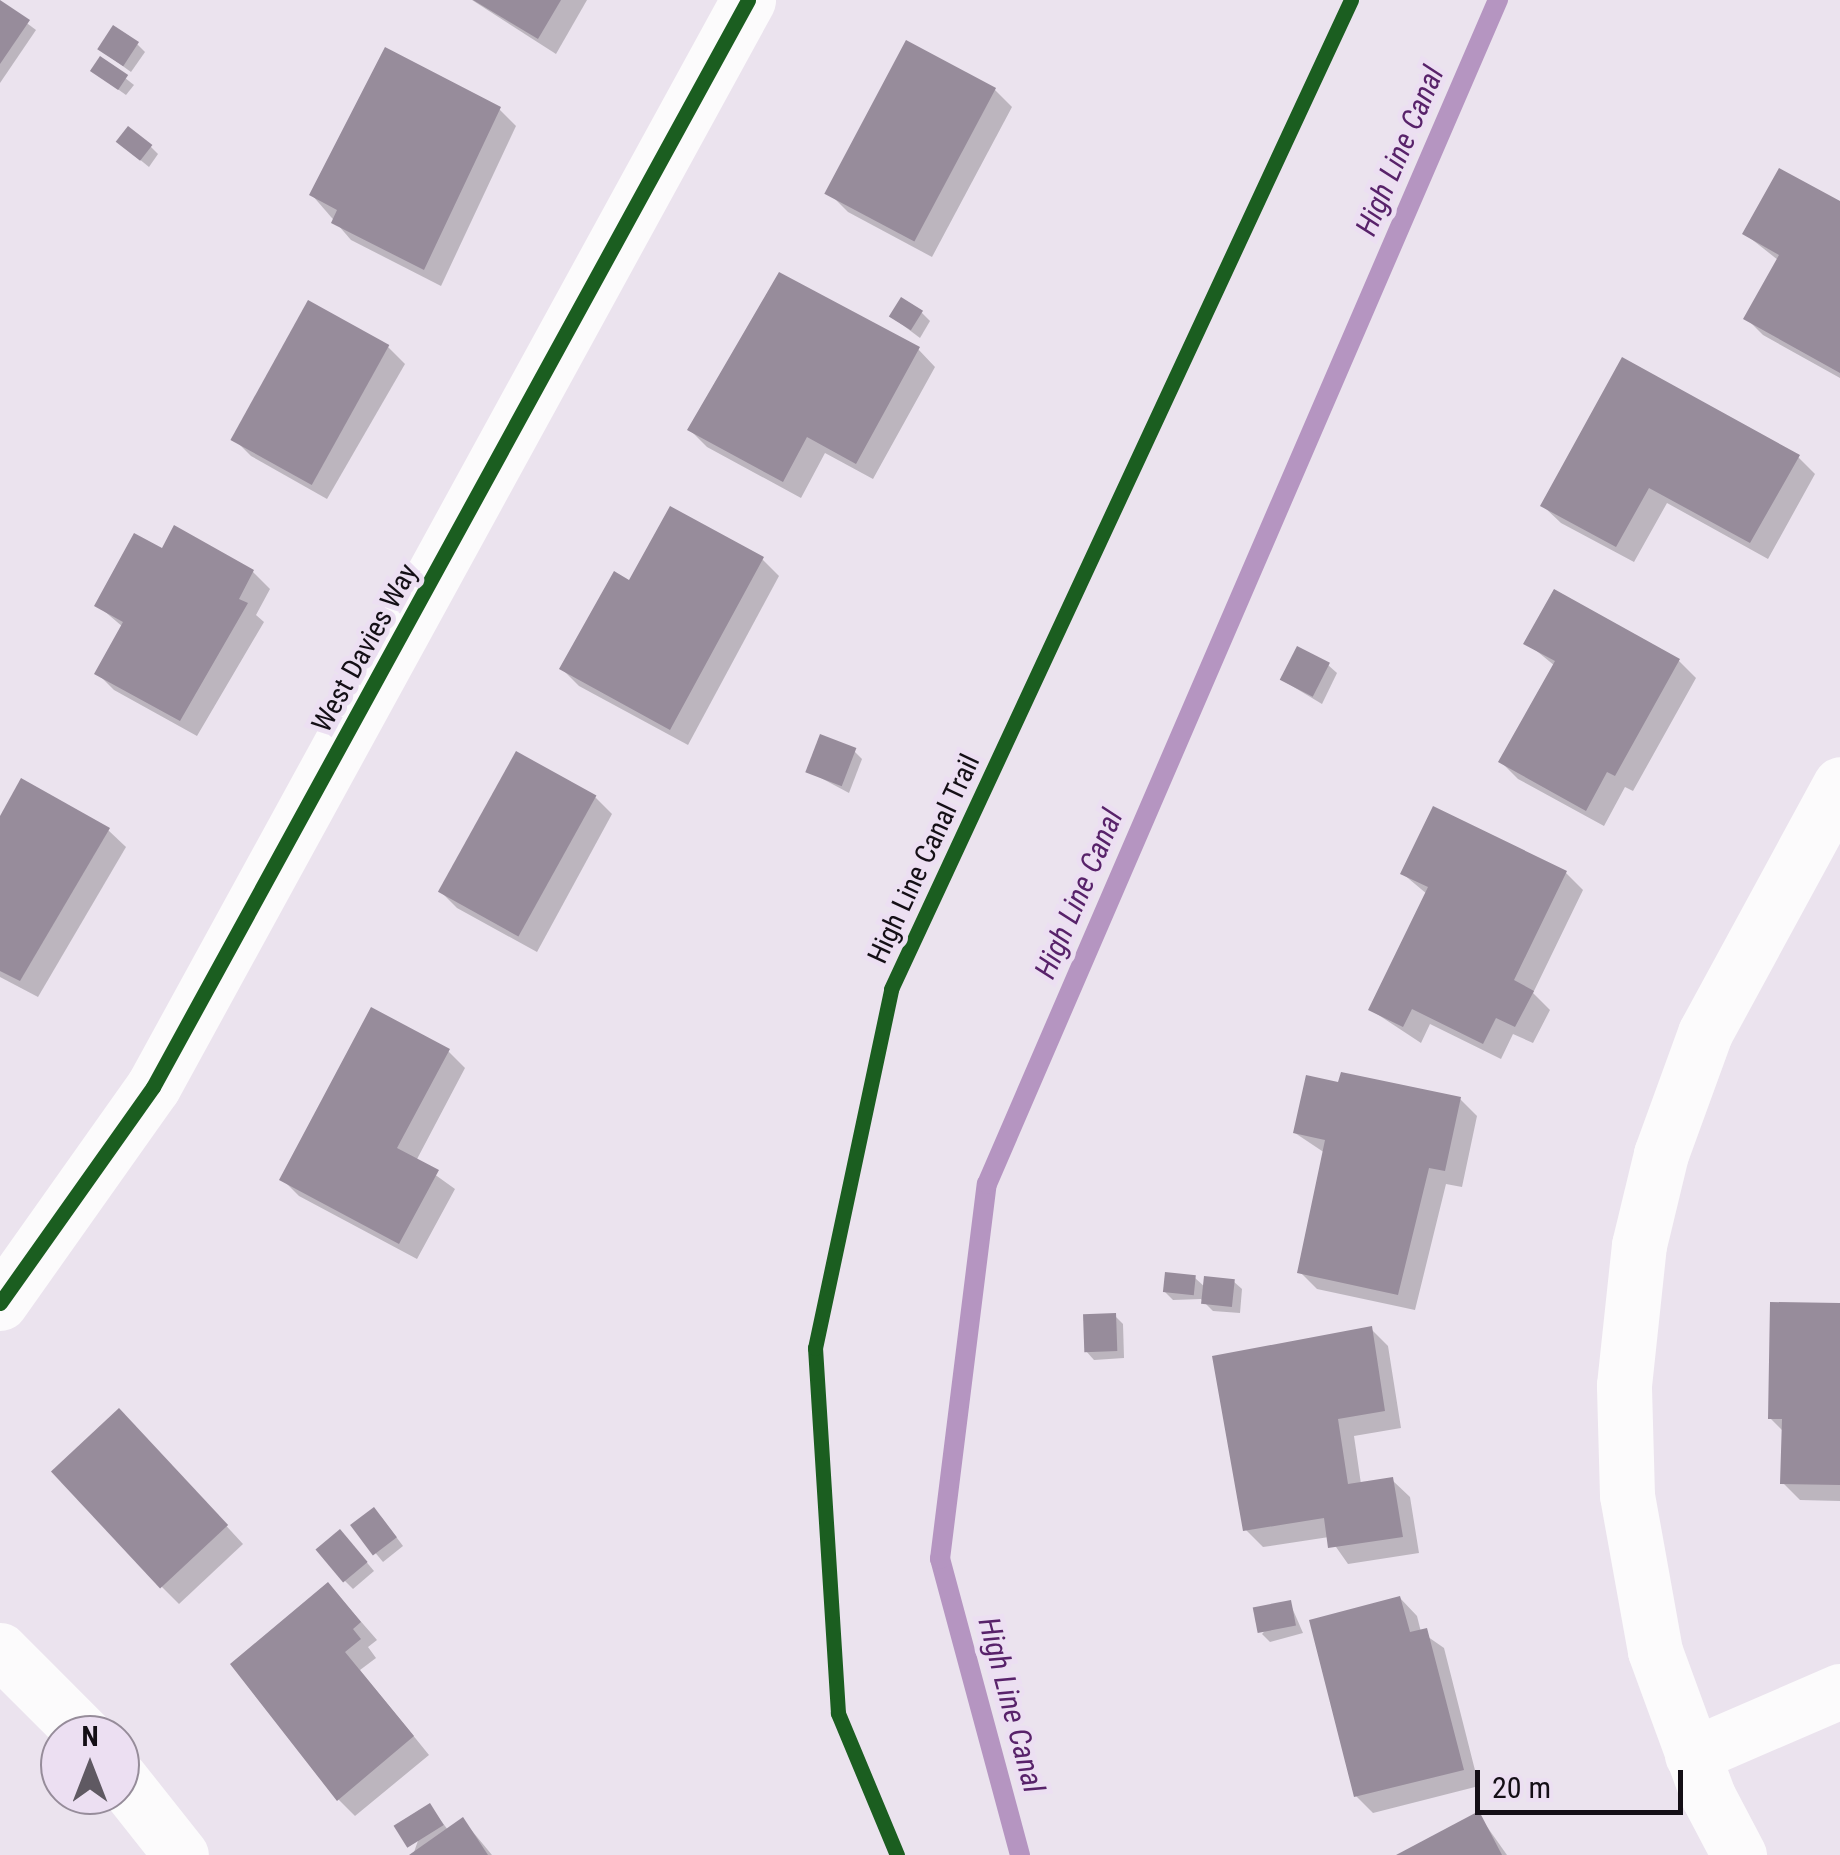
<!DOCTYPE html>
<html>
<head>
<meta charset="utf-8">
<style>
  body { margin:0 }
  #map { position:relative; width:1840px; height:1855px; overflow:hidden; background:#ebe3ee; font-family:"Roboto Condensed",sans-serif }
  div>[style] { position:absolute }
  .shadow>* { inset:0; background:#0003 }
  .stream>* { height:20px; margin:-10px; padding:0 10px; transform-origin:10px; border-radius:10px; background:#b595c1 }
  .building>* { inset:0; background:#978c9b; transform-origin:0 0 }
  .minor>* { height:55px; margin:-27.5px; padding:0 27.5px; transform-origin:27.5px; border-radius:27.5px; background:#fcfbfc }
  .cycleway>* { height:15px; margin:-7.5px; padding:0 7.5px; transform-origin:7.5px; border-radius:7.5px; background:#1b5e20 }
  span { translate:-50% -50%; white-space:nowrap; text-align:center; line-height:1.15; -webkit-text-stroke:10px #ecdff2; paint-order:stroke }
  .street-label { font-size:28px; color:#140f16 }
  .water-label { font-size:30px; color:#58226a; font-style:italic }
  .north { position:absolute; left:40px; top:1715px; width:100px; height:100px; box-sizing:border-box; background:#ecdff2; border:2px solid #968c9a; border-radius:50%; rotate:0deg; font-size:28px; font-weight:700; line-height:40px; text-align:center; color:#140f16 }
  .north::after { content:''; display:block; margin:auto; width:35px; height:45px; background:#5f5962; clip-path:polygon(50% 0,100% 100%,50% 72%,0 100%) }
  .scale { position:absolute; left:1475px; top:1770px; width:208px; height:45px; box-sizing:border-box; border:5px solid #140f16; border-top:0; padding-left:12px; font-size:30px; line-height:35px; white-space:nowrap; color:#140f16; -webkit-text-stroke:8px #ecdff2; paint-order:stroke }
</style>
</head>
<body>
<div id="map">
  <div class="shadow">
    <div style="clip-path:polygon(472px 0,587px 0,556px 54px)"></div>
    <div style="clip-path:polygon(0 3px,36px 30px,0 83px)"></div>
    <div style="clip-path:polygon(907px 43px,995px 90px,1012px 107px,932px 257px,848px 212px,831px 195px)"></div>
    <div style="clip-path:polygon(137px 44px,145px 52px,131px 72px,99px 49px)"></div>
    <div style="clip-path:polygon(101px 59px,134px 85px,126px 95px,102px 78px)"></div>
    <div style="clip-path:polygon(499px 109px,516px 126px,441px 286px,351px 240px,312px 195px)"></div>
    <div style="clip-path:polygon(150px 146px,158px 154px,149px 167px,128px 150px)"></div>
    <div style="clip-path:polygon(1840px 204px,1840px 378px,1763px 335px,1746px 318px,1778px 260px,1745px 234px)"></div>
    <div style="clip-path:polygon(922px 313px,930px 321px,920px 338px,892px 317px)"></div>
    <div style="clip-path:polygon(388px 347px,405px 364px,327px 499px,251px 456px,234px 439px)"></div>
    <div style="clip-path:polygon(918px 349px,935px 367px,873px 479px,825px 453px,801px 498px,707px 447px,690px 430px)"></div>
    <div style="clip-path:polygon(1798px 457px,1815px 474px,1768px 559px,1667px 503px,1634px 562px,1561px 523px,1543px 506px)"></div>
    <div style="clip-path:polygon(163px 551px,253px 572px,270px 589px,256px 615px,264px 622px,197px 736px,114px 690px,97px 673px,123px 627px,97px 605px)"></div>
    <div style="clip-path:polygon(762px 559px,779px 576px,688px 745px,579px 686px,562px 669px)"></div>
    <div style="clip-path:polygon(1527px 643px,1679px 661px,1696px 678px,1633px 791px,1625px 787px,1604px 826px,1518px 779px,1501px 762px,1555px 666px)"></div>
    <div style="clip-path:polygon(1328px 665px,1337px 673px,1322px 704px,1282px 680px)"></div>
    <div style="clip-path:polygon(854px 751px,862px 759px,849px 793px,808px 771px)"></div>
    <div style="clip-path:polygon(595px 797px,612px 814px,537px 952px,457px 908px,440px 891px)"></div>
    <div style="clip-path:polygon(0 825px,108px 830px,126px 847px,38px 997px,0 977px)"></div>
    <div style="clip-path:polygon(1566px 873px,1583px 890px,1533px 993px,1550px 1010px,1533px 1043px,1513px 1034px,1501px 1059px,1430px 1024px,1421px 1043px,1371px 1010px,1427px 894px,1403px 874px)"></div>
    <div style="clip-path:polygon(448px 1051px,465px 1068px,416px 1161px,455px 1189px,417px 1259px,299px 1196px,282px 1179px)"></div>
    <div style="clip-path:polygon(1340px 1084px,1460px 1099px,1477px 1116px,1462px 1187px,1446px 1184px,1415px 1310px,1317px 1289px,1300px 1272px,1325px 1153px,1295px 1133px)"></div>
    <div style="clip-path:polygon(1195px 1278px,1206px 1288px,1233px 1281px,1242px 1289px,1240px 1313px,1213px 1311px,1201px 1299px,1173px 1300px,1165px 1292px)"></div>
    <div style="clip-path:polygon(1840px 1308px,1840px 1501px,1800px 1500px,1783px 1483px,1784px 1432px,1770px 1418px)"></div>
    <div style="clip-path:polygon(1115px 1316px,1123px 1324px,1124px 1358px,1094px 1360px,1086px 1351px)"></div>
    <div style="clip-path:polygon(1371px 1329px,1388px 1346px,1401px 1428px,1354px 1436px,1361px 1484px,1392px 1480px,1410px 1497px,1419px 1553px,1348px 1564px,1329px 1537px,1263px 1547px,1246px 1530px)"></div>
    <div style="clip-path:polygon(136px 1428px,243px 1544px,179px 1604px,162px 1587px)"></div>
    <div style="clip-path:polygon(382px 1518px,403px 1546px,383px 1562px,353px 1526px)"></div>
    <div style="clip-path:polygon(348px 1540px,374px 1571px,353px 1589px,345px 1581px)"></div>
    <div style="clip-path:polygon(1400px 1598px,1417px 1616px,1421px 1632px,1444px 1648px,1479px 1786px,1373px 1813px,1356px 1796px)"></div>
    <div style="clip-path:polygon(344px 1602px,377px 1640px,368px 1647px,376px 1658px,360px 1670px,429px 1755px,355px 1816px,338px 1799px)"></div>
    <div style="clip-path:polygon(1290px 1603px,1303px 1633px,1270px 1642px,1262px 1634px)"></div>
    <div style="clip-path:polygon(430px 1806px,448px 1830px,463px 1820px,492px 1855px,413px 1855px)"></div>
    <div style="clip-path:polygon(1478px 1814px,1507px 1855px,1401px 1855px)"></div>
  </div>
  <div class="stream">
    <div style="left:1020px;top:1855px;width:307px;rotate:-105.1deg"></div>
    <div style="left:940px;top:1559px;width:378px;rotate:-82.9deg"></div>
    <div style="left:987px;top:1184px;width:1290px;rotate:-66.66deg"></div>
  </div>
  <div class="building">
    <div style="clip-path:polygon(0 0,30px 20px,0 64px)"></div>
    <div style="clip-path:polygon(473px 0,561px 0,538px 39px)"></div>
    <div style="left:113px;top:25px;width:31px;height:29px;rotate:33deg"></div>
    <div style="left:906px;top:40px;width:102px;height:174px;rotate:28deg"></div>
    <div style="clip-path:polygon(385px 47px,501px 107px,424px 270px,331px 223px,337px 210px,309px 195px)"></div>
    <div style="left:100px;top:56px;width:34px;height:18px;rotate:34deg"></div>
    <div style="left:128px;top:126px;width:31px;height:20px;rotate:38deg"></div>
    <div style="clip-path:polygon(1779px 168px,1840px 201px,1840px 373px,1743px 319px,1779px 255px,1742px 234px)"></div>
    <div style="clip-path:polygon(779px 272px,920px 347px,856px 464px,807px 437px,783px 482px,687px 430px)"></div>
    <div style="left:901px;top:297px;width:26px;height:23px;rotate:32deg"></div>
    <div style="left:308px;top:300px;width:93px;height:160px;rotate:29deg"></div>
    <div style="clip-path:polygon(1622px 357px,1800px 455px,1750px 543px,1649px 488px,1616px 547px,1540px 506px)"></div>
    <div style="clip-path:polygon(670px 506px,764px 557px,670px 730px,559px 669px,614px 571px,629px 580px)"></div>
    <div style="clip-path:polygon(174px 525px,254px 570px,239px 599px,248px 603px,180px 721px,94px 674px,123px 622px,94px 606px,134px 533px,162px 548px)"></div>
    <div style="clip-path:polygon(1554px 589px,1680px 659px,1615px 776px,1607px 772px,1586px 811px,1498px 762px,1555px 661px,1523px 644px)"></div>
    <div style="left:1297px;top:646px;width:37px;height:38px;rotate:27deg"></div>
    <div style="left:820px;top:734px;width:39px;height:41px;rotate:21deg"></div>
    <div style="left:516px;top:751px;width:92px;height:161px;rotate:29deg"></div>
    <div style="clip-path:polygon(21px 778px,110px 828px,20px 981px,0 971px,0 816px)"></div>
    <div style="clip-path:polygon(1433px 806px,1567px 871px,1514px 980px,1534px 991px,1515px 1027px,1496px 1018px,1483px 1044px,1412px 1009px,1403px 1027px,1368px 1010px,1428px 887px,1400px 874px)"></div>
    <div style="clip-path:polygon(371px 1007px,450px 1049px,397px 1148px,439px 1170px,399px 1244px,279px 1180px)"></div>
    <div style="clip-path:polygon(1341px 1072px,1461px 1097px,1445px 1171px,1429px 1168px,1398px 1295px,1297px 1273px,1325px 1140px,1293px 1133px,1306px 1075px,1338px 1082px)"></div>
    <div style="left:1165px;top:1272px;width:31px;height:20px;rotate:6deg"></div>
    <div style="left:1204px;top:1276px;width:31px;height:28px;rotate:6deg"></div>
    <div style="clip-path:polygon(1770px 1302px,1840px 1303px,1840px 1485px,1780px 1484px,1782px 1419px,1768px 1419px)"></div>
    <div style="left:1116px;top:1313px;width:38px;height:33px;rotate:88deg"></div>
    <div style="clip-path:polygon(1372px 1326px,1385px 1411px,1338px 1419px,1348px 1484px,1393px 1477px,1403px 1537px,1328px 1548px,1324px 1518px,1243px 1531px,1212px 1356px)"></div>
    <div style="left:119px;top:1408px;width:160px;height:93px;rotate:47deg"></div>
    <div style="left:374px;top:1507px;width:38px;height:30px;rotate:53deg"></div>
    <div style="left:340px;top:1529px;width:43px;height:32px;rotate:50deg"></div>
    <div style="clip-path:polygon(328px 1582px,361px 1622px,353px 1629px,361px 1639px,345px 1652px,414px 1736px,337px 1801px,230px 1664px)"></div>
    <div style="clip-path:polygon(1400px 1596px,1410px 1632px,1427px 1628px,1464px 1770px,1354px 1797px,1309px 1620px)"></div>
    <div style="left:1291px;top:1600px;width:26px;height:39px;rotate:79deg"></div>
    <div style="left:430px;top:1803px;width:26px;height:43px;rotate:58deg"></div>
    <div style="clip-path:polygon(1479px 1811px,1502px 1855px,1396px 1855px)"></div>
    <div style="clip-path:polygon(463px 1817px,488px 1855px,409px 1855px)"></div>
  </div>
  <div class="minor">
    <div style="left:0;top:1303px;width:265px;rotate:-54.7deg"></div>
    <div style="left:153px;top:1087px;width:1239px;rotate:-61.3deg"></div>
    <div style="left:0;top:1650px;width:120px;rotate:45deg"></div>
    <div style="left:1692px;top:1755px;width:161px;rotate:-23.4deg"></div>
    <div style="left:120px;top:1778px;width:98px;rotate:51.6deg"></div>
    <div style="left:1739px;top:1855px;width:67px;rotate:-117.7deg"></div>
    <div style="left:1708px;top:1796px;width:154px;rotate:-110.1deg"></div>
    <div style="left:1655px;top:1651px;width:158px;rotate:-100.2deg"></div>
    <div style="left:1627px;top:1495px;width:110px;rotate:-91.6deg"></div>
    <div style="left:1624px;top:1385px;width:141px;rotate:-83.9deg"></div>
    <div style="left:1639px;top:1245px;width:94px;rotate:-76.4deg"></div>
    <div style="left:1661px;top:1154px;width:129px;rotate:-70deg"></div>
    <div style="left:1705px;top:1033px;width:283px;rotate:-61.5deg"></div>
  </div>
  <div class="cycleway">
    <div style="left:0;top:1303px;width:265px;rotate:-54.7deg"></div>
    <div style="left:153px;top:1087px;width:1239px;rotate:-61.3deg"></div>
    <div style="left:897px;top:1855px;width:154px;rotate:-112.6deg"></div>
    <div style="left:838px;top:1713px;width:366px;rotate:-93.6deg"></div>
    <div style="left:815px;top:1348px;width:367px;rotate:-78deg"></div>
    <div style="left:891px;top:989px;width:1091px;rotate:-65.06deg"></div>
  </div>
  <div class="street-label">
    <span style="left:365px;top:648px;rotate:-61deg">West Davies Way</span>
    <span style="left:924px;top:859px;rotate:-65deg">High Line Canal Trail</span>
  </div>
  <div class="water-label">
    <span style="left:1400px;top:151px;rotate:-67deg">High Line Canal</span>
    <span style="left:1079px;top:894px;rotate:-67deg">High Line Canal</span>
    <span style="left:1011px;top:1705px;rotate:75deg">High Line Canal</span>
  </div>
  <div class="north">N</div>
  <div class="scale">20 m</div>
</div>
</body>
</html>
